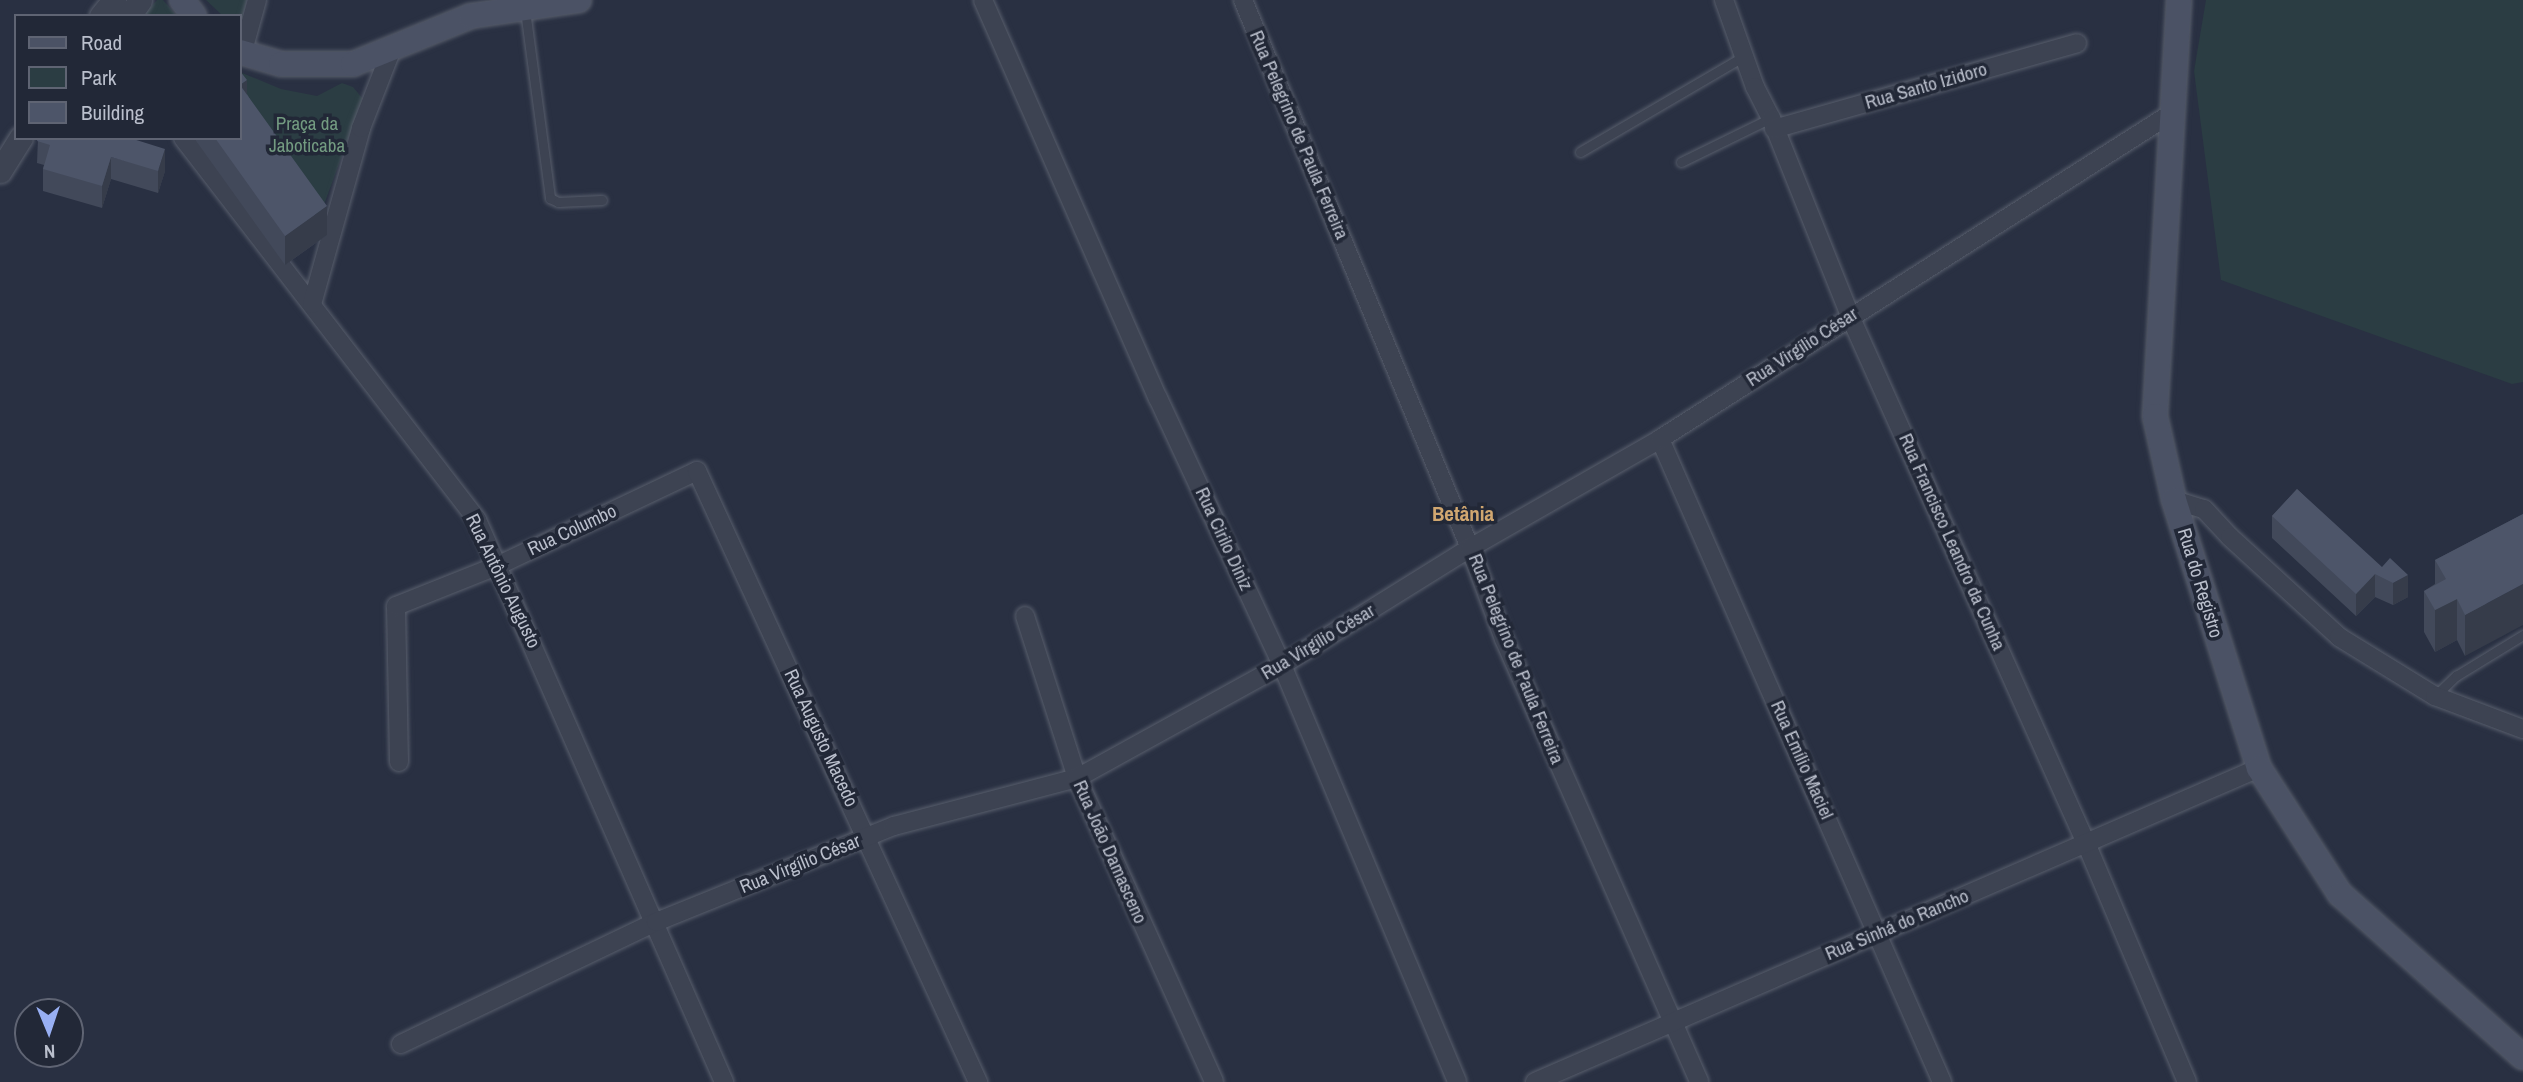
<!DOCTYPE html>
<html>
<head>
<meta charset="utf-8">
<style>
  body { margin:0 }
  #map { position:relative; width:2523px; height:1082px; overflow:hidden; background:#293042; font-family:"Archivo Narrow",sans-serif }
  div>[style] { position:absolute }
  .green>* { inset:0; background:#2b3d43 }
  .roads { filter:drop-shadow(0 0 2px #585e6c) drop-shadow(0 0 2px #585e6c) }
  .service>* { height:9px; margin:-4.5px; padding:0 4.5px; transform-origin:4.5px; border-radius:4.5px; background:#3d4352 }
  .minor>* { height:18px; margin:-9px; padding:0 9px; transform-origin:9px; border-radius:9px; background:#3d4352 }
  .tertiary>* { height:23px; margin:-11.5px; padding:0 11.5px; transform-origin:11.5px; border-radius:11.5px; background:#3d4352 }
  .secondary>* { height:24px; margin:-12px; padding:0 12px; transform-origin:12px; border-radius:12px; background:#4b5265 }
  .wall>* { inset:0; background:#42495a }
  .shaded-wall>* { inset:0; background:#363c4a }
  .building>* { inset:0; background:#4d5569 }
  span { translate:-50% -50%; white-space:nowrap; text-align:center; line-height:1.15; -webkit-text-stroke:7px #222837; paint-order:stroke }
  .street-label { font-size:19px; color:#babfcc }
  .park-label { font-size:19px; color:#739b81 }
  .neighbourhood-label { font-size:21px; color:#d1a770; font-weight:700 }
  .legend { position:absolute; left:14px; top:14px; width:228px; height:126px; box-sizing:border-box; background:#222837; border:2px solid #5f6473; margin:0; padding:9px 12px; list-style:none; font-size:21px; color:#babfcc }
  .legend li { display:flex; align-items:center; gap:14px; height:35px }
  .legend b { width:35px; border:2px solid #5f6473 }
  .north { position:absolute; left:14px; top:998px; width:70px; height:70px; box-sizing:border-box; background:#222837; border:2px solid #5f6473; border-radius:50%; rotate:178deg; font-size:19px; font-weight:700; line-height:28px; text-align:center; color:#babfcc }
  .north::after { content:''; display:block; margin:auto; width:24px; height:32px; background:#98aff3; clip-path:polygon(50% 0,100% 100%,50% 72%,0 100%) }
</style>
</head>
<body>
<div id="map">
  <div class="green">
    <div style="clip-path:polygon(157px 0,163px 0,177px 16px,143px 16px)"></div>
    <div style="clip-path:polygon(206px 0,247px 0,240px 27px,240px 16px,223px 16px)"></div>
    <div style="clip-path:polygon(2206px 0,2523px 0,2523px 382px,2512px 384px,2221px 280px,2194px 71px)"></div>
    <div style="clip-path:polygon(240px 72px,281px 89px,317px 96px,342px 83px,353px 87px,363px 99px,319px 218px,243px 114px)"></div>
  </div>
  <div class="roads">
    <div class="service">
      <div style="left:525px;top:10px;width:190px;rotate:82.4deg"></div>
      <div style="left:550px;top:198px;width:9px;rotate:27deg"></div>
      <div style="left:558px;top:202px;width:44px;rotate:-2.6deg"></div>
      <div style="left:1580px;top:152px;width:190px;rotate:-30.3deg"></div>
      <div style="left:1681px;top:162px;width:100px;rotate:-26.1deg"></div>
      <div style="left:2436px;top:695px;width:28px;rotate:-44deg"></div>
      <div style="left:2456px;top:676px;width:79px;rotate:-31.5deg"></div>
    </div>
    <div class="minor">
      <div style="left:983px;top:0;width:435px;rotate:66.3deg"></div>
      <div style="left:1158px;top:398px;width:294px;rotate:65.1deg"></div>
      <div style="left:1282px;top:665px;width:452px;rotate:67.2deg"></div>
      <div style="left:1243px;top:0;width:593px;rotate:67.5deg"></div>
      <div style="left:1470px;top:548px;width:97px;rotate:69.5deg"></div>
      <div style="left:1504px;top:639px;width:484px;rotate:66.2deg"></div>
      <div style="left:1724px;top:0;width:92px;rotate:70.4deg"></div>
      <div style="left:1755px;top:87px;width:35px;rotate:63deg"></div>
      <div style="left:1771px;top:118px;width:213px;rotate:68.2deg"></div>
      <div style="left:1850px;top:316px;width:577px;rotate:65.88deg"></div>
      <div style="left:2086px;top:843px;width:259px;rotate:67.1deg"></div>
      <div style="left:242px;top:54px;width:56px;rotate:-74.5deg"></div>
      <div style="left:1774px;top:129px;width:315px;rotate:-15.8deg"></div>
      <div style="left:183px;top:138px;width:482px;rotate:52.4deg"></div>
      <div style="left:477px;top:520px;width:614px;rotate:66.27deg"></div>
      <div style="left:312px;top:304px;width:183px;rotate:-74.4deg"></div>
      <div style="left:361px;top:128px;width:83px;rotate:-68.7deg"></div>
      <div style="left:1660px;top:439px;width:702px;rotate:66.32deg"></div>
      <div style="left:2174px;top:500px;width:31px;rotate:17deg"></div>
      <div style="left:2204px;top:509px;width:38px;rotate:47deg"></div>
      <div style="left:2230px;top:537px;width:148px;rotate:42.5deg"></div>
      <div style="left:2339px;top:637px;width:113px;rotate:31.6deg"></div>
      <div style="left:2435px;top:696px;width:94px;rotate:20.6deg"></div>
      <div style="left:1025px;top:616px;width:170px;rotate:72.2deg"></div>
      <div style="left:1077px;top:778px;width:333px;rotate:65.7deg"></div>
      <div style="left:399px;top:762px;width:156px;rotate:-91.1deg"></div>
      <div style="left:396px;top:606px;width:111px;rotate:-21.7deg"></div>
      <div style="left:499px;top:565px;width:219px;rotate:-25.4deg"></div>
      <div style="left:697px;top:471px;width:673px;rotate:65.3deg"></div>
      <div style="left:401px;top:1044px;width:283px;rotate:-25.6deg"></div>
      <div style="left:656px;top:922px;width:257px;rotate:-22deg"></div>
      <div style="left:894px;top:826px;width:189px;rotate:-14.7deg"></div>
      <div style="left:1077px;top:778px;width:234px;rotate:-28.9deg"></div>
      <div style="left:1282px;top:665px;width:221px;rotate:-31.9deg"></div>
      <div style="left:1470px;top:548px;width:219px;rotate:-29.8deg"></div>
      <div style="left:1660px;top:439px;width:607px;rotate:-32.49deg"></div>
      <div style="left:1535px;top:1082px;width:789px;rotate:-23.45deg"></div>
    </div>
    <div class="tertiary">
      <div style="left:101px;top:16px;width:21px;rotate:-51deg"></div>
      <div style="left:129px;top:16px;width:19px;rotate:-55deg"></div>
      <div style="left:0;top:171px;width:39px;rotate:-58deg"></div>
    </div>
    <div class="secondary">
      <div style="left:182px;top:0;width:20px;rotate:53deg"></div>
      <div style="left:2179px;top:0;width:417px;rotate:93.3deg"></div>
      <div style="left:2155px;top:416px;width:86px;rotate:77.3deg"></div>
      <div style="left:2174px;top:500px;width:281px;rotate:72.4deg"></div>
      <div style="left:2259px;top:768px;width:150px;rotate:57.3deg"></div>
      <div style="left:2340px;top:894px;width:245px;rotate:41.7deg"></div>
      <div style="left:240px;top:52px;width:43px;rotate:16.3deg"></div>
      <div style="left:281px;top:64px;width:72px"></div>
      <div style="left:353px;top:64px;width:127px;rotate:-22.1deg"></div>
      <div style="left:471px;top:16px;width:109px;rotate:-8.4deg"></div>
    </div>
  </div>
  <div class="wall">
    <div style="clip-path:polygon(247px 94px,327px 235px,285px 265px,194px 138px,240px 138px)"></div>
    <div style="clip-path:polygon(38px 138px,165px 171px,158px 193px,111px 179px,102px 208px,43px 191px,43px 169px,44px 165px,37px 163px)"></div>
    <div style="clip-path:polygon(2297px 489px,2408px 597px,2393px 605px,2375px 597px,2356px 616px,2272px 538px,2272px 516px)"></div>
    <div style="clip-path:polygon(2523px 514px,2465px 656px,2457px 640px,2435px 652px,2424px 632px,2424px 591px,2435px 584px,2435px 560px)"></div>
  </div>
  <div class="shaded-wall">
    <div style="clip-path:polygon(247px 80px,247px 109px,240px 85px)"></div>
    <div style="clip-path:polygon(165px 149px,165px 171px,158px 193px,158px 171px)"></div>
    <div style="clip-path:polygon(111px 157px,111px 179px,102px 208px,102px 186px)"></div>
    <div style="clip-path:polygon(327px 206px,327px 235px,285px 265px,285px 236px)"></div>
    <div style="clip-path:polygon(2375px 574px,2375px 597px,2356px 616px,2356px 594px)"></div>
    <div style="clip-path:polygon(2408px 575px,2408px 597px,2393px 605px,2393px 583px)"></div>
    <div style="clip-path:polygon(2523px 584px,2523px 625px,2465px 656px,2465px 615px)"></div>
    <div style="clip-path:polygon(2457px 599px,2457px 640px,2435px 652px,2435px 610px)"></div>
  </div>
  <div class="building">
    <div style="clip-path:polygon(240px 71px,247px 80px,240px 85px,327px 206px,285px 236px,215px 138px,240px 138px)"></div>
    <div style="clip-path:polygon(38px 138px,130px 138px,165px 149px,158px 171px,111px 157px,102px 186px,43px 169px,50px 145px,37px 141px)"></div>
    <div style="clip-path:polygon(2297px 489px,2382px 567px,2390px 558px,2408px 575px,2393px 583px,2375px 574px,2356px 594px,2272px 516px)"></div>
    <div style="clip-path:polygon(2523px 514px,2523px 584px,2465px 615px,2457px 599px,2435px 610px,2424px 591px,2446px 579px,2435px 560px)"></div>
  </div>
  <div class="street-label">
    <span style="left:1926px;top:86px;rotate:-16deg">Rua Santo Izidoro</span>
    <span style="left:1299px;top:135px;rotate:67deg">Rua Pelegrino de Paula Ferreira</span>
    <span style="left:1802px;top:347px;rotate:-33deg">Rua Virgílio César</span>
    <span style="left:572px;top:530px;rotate:-25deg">Rua Columbo</span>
    <span style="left:1224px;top:539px;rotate:65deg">Rua Cirilo Diniz</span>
    <span style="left:1952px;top:542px;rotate:66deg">Rua Francisco Leandro da Cunha</span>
    <span style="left:503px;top:581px;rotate:64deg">Rua Antônio Augusto</span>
    <span style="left:2200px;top:583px;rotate:73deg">Rua do Registro</span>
    <span style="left:1318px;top:642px;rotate:-31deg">Rua Virgílio César</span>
    <span style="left:1516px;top:659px;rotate:68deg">Rua Pelegrino de Paula Ferreira</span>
    <span style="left:821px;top:738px;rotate:65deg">Rua Augusto Macedo</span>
    <span style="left:1802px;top:760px;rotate:66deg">Rua Emílio Maciel</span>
    <span style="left:1110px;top:852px;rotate:66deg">Rua João Damasceno</span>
    <span style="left:800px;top:864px;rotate:-22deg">Rua Virgílio César</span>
    <span style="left:1897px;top:925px;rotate:-23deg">Rua Sinhá do Rancho</span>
  </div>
  <div class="park-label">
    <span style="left:307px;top:135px">Praça da<br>Jaboticaba</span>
  </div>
  <div class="neighbourhood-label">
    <span style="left:1463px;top:514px">Betânia</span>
  </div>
  <ul class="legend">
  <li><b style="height:9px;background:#4b5265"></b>Road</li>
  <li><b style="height:19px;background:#2b3d43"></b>Park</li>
  <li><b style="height:19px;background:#4d5569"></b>Building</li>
  </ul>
  <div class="north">N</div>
</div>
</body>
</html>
